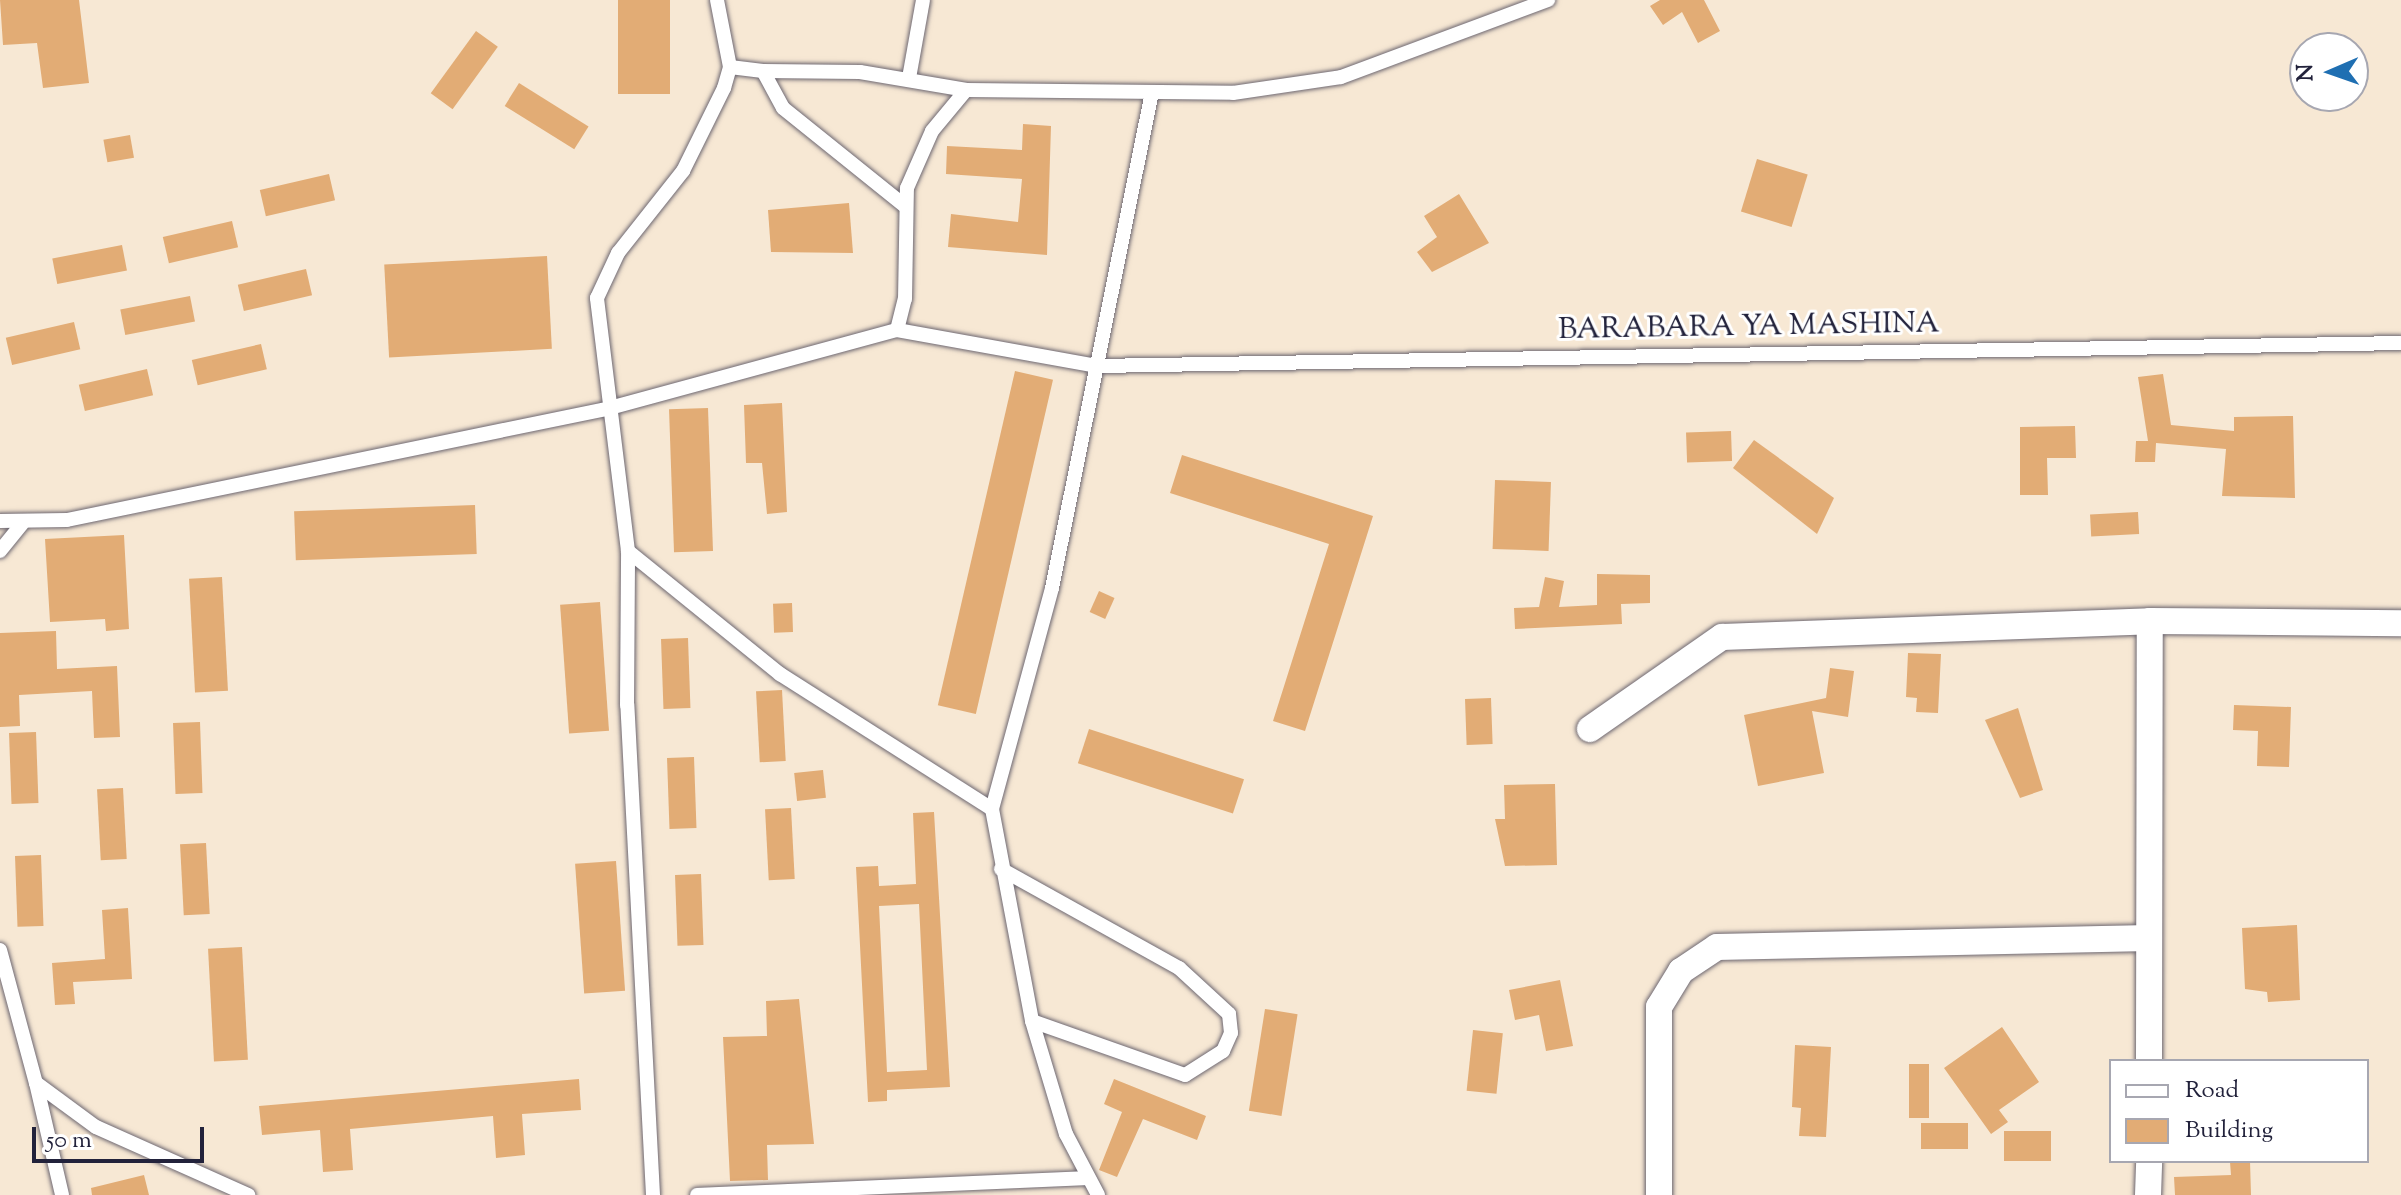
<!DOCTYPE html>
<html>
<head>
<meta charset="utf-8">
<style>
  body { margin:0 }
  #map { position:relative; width:2401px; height:1195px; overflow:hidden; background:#f7e8d4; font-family:"Sorts Mill Goudy",serif }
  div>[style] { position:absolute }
  .building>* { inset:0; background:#e2ac75; transform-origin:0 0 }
  .roads { filter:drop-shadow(0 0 2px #6d6771) drop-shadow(0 0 2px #6d6771) }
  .service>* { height:14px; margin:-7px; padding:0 7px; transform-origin:7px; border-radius:7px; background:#fff }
  .minor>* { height:26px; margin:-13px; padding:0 13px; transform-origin:13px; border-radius:13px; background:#fff }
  span { translate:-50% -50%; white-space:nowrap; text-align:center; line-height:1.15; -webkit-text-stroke:6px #fff; paint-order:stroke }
  .street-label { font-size:30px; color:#22223b }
  .legend { position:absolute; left:2109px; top:1059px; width:260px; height:104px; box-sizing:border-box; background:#fff; border:2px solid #a7a7b1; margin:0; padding:10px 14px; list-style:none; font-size:24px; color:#22223b }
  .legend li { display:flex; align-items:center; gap:16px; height:40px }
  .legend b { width:40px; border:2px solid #a7a7b1 }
  .north { position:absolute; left:2289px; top:32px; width:80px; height:80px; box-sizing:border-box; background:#fff; border:2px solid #a7a7b1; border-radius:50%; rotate:268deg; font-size:22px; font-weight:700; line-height:32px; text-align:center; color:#22223b }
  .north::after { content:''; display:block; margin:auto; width:28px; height:36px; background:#1f6fb2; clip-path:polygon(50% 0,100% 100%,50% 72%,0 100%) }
  .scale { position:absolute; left:32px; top:1127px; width:172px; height:36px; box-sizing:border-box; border:4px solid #22223b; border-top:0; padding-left:10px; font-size:24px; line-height:28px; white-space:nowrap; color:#22223b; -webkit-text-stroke:6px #fff; paint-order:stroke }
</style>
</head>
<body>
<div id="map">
  <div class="building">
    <div style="clip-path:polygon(0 0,79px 0,89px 83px,43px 88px,37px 43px,3px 45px)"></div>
    <div style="left:618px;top:0;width:52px;height:94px"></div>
    <div style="clip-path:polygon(1660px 0,1704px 0,1720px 31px,1698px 43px,1682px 12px,1663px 25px,1650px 6px)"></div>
    <div style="left:476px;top:31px;width:27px;height:77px;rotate:36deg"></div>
    <div style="left:519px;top:83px;width:82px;height:27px;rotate:32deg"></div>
    <div style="clip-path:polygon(1023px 124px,1051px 126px,1047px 255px,948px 247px,951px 214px,1018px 222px,1022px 179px,946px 174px,947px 146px,1022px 150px)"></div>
    <div style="left:130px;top:135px;width:23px;height:27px;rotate:80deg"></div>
    <div style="left:1757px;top:159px;width:53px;height:55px;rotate:17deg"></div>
    <div style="left:329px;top:174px;width:27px;height:71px;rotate:77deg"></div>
    <div style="clip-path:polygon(1459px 194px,1489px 243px,1432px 272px,1417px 252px,1437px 237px,1424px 216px)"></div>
    <div style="clip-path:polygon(849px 203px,853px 253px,771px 252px,768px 210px)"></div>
    <div style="left:232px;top:221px;width:27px;height:71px;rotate:77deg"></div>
    <div style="left:122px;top:245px;width:26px;height:71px;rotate:79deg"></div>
    <div style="left:547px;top:256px;width:93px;height:163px;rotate:87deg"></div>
    <div style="left:306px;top:269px;width:27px;height:70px;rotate:77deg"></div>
    <div style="left:190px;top:296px;width:26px;height:71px;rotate:79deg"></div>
    <div style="left:74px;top:322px;width:28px;height:70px;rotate:77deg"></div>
    <div style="left:261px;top:344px;width:26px;height:71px;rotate:77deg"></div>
    <div style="left:147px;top:369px;width:27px;height:70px;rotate:77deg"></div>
    <div style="left:1015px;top:371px;width:39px;height:343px;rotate:13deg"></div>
    <div style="clip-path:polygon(2163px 374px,2171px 425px,2234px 431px,2234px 417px,2293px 416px,2295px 498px,2222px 496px,2226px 449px,2156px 443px,2155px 462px,2135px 462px,2136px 441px,2148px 441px,2138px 377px)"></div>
    <div style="clip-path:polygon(782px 403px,787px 512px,767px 514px,762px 463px,746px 463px,744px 405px)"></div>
    <div style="left:708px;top:408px;width:143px;height:39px;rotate:88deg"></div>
    <div style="clip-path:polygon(2075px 426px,2076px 458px,2047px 458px,2048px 495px,2020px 495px,2020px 427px)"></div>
    <div style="left:1731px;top:431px;width:30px;height:45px;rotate:88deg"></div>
    <div style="clip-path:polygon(1754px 440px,1834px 498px,1817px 534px,1733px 468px)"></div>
    <div style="clip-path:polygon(1182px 455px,1373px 516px,1305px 731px,1273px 721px,1329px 544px,1170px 493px)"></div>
    <div style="left:1495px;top:480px;width:56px;height:69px;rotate:2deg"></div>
    <div style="left:475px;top:505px;width:49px;height:181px;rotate:88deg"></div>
    <div style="left:2138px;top:512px;width:22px;height:48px;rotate:87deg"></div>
    <div style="clip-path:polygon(124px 535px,129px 629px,106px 631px,105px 619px,50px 622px,45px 539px)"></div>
    <div style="clip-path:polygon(1597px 574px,1650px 575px,1650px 603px,1621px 604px,1622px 624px,1515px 629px,1514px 608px,1539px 607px,1545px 577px,1564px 581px,1559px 607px,1597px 605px)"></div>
    <div style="left:222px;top:577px;width:114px;height:33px;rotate:87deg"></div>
    <div style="left:1099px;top:591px;width:17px;height:23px;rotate:24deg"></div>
    <div style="left:600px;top:602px;width:129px;height:40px;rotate:86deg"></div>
    <div style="left:792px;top:603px;width:29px;height:19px;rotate:88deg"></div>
    <div style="clip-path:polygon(56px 631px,57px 669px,117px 666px,120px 737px,94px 738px,92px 691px,19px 695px,20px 726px,0 727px,0 633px)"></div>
    <div style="left:688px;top:638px;width:70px;height:27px;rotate:88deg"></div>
    <div style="clip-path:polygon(1908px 653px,1941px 654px,1938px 713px,1916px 712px,1917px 698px,1906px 697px)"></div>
    <div style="clip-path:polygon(1830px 668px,1854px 671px,1848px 717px,1812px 711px,1824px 773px,1758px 786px,1744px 715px,1826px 698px)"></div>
    <div style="left:782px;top:690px;width:71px;height:26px;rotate:87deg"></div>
    <div style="left:1491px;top:698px;width:46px;height:26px;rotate:88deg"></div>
    <div style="clip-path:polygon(2234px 705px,2291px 707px,2289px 767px,2257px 766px,2258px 731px,2233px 730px)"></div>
    <div style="clip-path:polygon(2018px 708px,2043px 790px,2020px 798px,1985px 720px)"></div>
    <div style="left:200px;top:722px;width:71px;height:27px;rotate:88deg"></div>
    <div style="left:1089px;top:729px;width:163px;height:36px;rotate:18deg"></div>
    <div style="left:36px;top:732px;width:71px;height:27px;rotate:88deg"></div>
    <div style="left:694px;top:757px;width:71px;height:27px;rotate:88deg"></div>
    <div style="left:823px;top:770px;width:28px;height:29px;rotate:84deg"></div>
    <div style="clip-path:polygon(1555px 784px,1557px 865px,1505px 866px,1495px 819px,1505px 819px,1504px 785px)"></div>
    <div style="left:123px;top:788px;width:71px;height:26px;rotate:87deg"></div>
    <div style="left:791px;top:808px;width:71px;height:26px;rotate:87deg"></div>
    <div style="clip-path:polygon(evenodd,934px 812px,950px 1087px,887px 1090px,887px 1101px,868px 1102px,856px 867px,878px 866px,879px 886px,916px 884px,913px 813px,934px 812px,919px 904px,927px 1070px,887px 1072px,879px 906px,919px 904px)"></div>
    <div style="left:206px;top:843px;width:71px;height:26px;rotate:87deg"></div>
    <div style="left:41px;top:855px;width:71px;height:26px;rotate:88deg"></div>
    <div style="left:616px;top:861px;width:130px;height:41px;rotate:86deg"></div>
    <div style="left:701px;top:874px;width:71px;height:26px;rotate:88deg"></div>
    <div style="clip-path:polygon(128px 908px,132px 979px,73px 982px,75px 1004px,55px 1005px,52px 963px,105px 959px,102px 910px)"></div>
    <div style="clip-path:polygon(2297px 925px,2300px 1000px,2268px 1002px,2267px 992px,2245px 989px,2242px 928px)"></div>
    <div style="left:242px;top:947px;width:113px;height:34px;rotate:87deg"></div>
    <div style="clip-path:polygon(1560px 980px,1573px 1046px,1546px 1051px,1539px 1015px,1515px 1020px,1509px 990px)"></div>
    <div style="clip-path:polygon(799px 999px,814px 1144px,767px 1145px,768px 1180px,730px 1181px,723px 1037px,767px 1036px,766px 1001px)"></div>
    <div style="left:1265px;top:1009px;width:33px;height:103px;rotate:9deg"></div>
    <div style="clip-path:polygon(2002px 1027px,2039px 1082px,1999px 1110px,2008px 1122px,1991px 1134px,1944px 1068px)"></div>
    <div style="left:1473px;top:1030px;width:30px;height:61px;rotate:6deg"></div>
    <div style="clip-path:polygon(1795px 1045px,1831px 1047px,1826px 1137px,1799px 1136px,1801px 1108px,1792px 1107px)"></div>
    <div style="left:1909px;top:1064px;width:20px;height:54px"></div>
    <div style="clip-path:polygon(579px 1079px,581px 1110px,522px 1114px,525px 1155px,496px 1158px,493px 1116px,350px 1129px,353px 1170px,323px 1172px,320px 1130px,262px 1135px,259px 1106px)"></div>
    <div style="clip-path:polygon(1114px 1079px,1206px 1116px,1197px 1140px,1143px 1119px,1117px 1177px,1099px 1170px,1122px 1112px,1104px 1104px)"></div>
    <div style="left:1921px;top:1123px;width:47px;height:26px"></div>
    <div style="left:2004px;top:1131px;width:47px;height:30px"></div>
    <div style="clip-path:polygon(2250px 1161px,2251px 1195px,2175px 1195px,2174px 1177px,2231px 1175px,2230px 1162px)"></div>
    <div style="clip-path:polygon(144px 1175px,149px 1195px,92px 1195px,91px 1188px)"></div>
  </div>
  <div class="roads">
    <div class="service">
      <div style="left:730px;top:67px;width:33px;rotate:7deg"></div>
      <div style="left:763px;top:71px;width:42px;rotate:61.6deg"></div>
      <div style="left:783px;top:108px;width:156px;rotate:38.8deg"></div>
      <div style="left:763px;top:71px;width:97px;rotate:0.6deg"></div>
      <div style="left:860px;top:72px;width:108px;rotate:9.6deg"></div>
      <div style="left:966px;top:90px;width:267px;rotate:0.6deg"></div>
      <div style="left:1233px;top:93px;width:109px;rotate:-8.4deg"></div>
      <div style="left:1341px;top:77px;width:221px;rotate:-20.4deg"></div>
      <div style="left:909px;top:78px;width:79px;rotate:-79.8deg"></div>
      <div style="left:897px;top:330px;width:204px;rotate:10.2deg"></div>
      <div style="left:1098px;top:366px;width:1303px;rotate:-1.01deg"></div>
      <div style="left:0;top:521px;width:67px;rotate:-0.9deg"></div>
      <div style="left:67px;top:520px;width:550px;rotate:-11.64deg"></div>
      <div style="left:606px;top:409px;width:302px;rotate:-15.2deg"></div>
      <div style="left:897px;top:330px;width:32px;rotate:-76deg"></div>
      <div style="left:905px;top:299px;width:111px;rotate:-89deg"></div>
      <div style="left:907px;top:188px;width:62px;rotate:-66.3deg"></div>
      <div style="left:932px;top:131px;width:53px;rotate:-50.3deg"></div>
      <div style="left:0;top:551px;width:35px;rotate:-51deg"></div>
      <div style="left:628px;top:551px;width:196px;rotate:39deg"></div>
      <div style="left:780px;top:674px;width:251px;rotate:32.5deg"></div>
      <div style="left:992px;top:809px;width:216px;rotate:79.3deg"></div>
      <div style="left:1032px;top:1021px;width:118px;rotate:73.3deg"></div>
      <div style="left:1066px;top:1134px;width:69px;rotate:62.3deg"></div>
      <div style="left:992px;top:809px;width:229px;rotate:-74.8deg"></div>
      <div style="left:1052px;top:588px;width:500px;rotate:-78.6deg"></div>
      <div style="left:1001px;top:869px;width:204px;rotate:29.1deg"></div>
      <div style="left:1179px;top:968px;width:68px;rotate:42.6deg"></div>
      <div style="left:1229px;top:1014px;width:19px;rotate:84deg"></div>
      <div style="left:1231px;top:1033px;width:20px;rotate:114deg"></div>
      <div style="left:1223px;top:1051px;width:45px;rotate:147.7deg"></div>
      <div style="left:1185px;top:1075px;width:162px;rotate:-160.6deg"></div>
      <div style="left:0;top:950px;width:138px;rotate:74.9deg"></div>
      <div style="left:36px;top:1083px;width:74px;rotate:36.3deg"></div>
      <div style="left:96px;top:1127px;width:167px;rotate:24.1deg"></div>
      <div style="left:36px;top:1083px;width:115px;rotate:76.9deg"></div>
      <div style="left:653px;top:1195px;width:491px;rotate:-93deg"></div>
      <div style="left:627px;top:705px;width:154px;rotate:-89.6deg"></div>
      <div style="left:628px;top:551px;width:255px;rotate:-97deg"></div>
      <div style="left:597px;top:298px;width:50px;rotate:-65deg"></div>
      <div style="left:618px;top:253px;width:105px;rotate:-51.6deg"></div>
      <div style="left:683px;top:171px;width:93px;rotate:-63.7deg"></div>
      <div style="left:724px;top:88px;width:22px;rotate:-74deg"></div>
      <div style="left:730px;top:67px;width:68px;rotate:-101deg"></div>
      <div style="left:697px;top:1195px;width:391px;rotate:-2.5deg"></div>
    </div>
    <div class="minor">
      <div style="left:1590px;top:729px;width:161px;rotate:-34.9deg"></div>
      <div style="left:1722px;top:637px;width:428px;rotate:-2.1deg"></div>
      <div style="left:2150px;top:621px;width:251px;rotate:0.5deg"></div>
      <div style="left:2149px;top:1061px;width:440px;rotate:-89.9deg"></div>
      <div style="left:1659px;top:1195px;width:188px;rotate:-90deg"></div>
      <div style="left:1659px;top:1007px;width:42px;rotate:-58.6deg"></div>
      <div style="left:1681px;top:971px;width:43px;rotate:-33.7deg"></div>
      <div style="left:1717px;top:947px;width:432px;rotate:-1.2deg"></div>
      <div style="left:2148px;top:1195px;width:34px;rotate:-88deg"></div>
    </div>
  </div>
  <div class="street-label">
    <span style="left:1749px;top:328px;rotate:-1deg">BARABARA YA MASHINA</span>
  </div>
  <ul class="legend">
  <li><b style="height:10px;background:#fff"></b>Road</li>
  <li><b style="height:22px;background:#e2ac75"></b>Building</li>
  </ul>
  <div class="north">N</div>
  <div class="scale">50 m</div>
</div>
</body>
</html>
